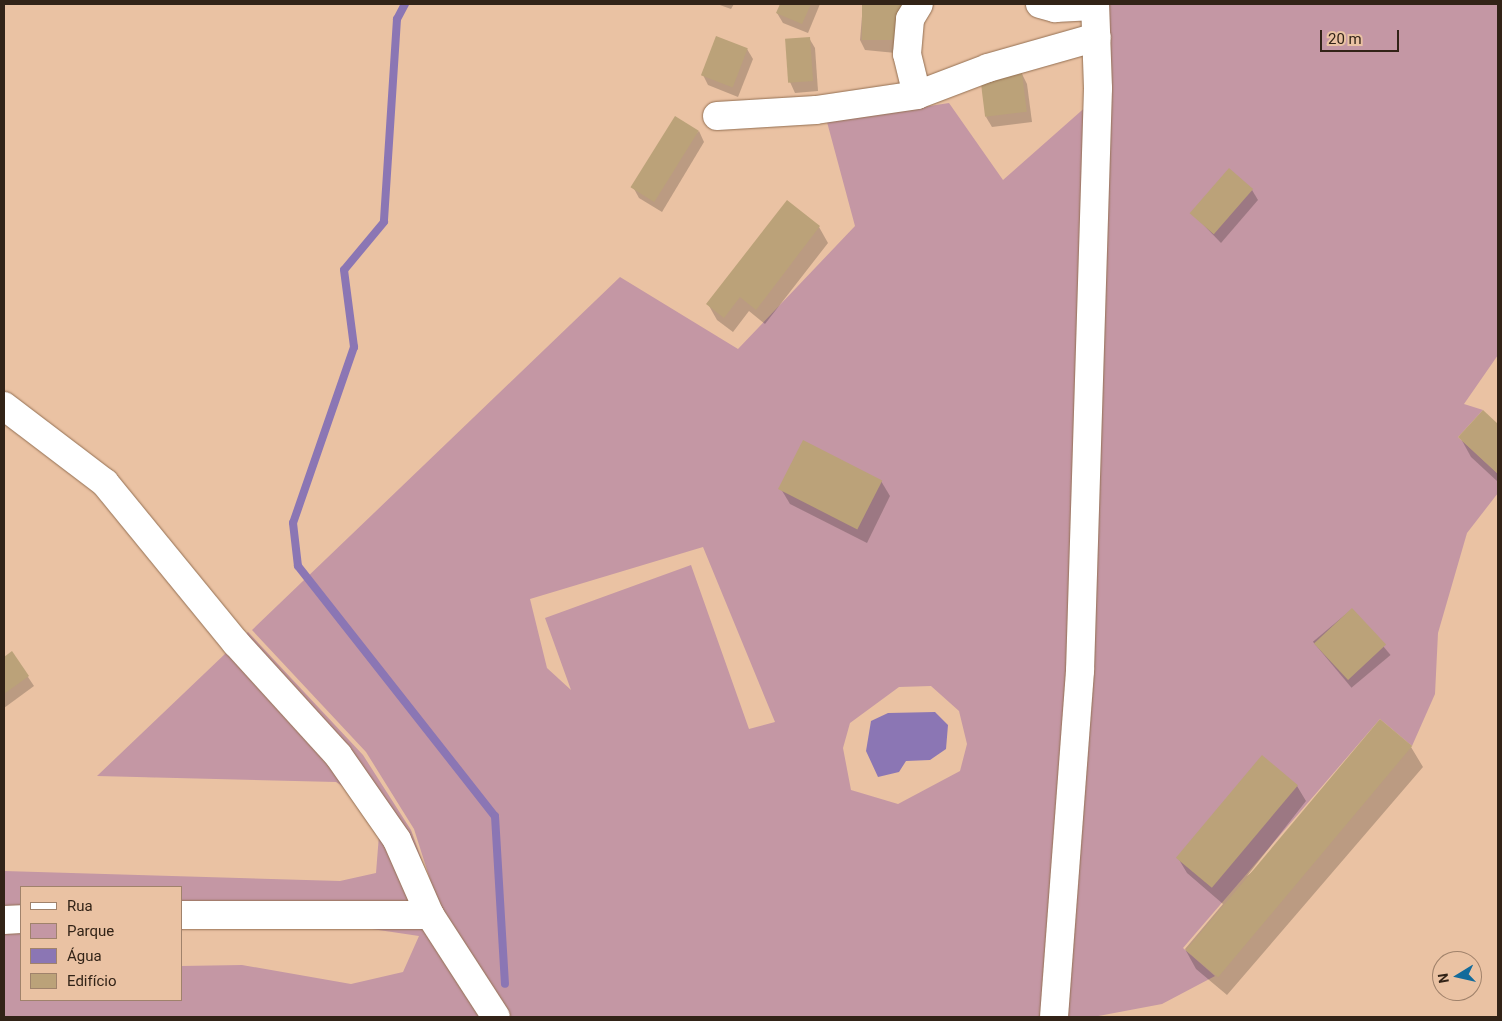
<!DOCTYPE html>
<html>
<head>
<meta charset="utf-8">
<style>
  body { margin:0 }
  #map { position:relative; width:1502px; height:1021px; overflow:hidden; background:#eac2a3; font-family:Roboto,sans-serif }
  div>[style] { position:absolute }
  .green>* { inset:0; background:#c497a4 }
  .water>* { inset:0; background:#8b76b4 }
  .shadow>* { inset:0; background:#0003; transform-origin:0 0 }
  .stream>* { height:8px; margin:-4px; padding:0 4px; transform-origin:4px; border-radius:4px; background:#8b76b4 }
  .building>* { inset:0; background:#bba279; transform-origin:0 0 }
  .roads { filter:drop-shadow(0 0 1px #936f52) drop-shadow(0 0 1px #936f52) }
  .minor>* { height:28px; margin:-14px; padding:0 14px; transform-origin:14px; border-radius:14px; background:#fff }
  span { translate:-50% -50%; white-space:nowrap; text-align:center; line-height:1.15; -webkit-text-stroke:4px #eac2a3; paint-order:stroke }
  .frame { position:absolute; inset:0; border:5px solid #322317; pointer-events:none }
  .legend { position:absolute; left:20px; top:886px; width:162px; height:115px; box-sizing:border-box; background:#eac2a3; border:1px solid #a0826b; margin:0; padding:6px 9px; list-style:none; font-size:15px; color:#322317 }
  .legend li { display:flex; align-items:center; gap:10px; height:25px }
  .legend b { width:25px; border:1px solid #a0826b }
  .north { position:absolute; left:1432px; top:951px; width:50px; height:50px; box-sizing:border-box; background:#eac2a3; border:1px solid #a0826b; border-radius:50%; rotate:261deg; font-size:14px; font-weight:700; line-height:20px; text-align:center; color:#322317 }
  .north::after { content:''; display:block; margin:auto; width:18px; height:22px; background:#136b9b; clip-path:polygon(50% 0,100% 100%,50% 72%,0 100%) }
  .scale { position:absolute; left:1320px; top:30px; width:79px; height:22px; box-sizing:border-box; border:2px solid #322317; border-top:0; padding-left:6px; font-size:15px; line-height:18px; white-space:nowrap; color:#322317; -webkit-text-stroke:4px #eac2a3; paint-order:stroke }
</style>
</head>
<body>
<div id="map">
  <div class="green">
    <div style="clip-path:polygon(evenodd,1097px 4px,1498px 4px,1498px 355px,1464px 404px,1483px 410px,1458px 437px,1498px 474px,1498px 493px,1467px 533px,1438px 633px,1435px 694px,1412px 746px,1380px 719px,1183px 948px,1215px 976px,1162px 1004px,1093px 1017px,4px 1017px,4px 871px,340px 881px,376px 873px,379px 835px,364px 800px,336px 782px,97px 776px,248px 632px,363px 755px,411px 830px,440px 911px,414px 829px,366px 752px,252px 630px,620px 277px,738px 349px,855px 226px,827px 122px,949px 103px,1003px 180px,1106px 89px,1097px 4px,703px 547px,775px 722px,749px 729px,691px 565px,545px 618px,571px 690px,547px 668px,530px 599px,703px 547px,1097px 4px,931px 686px,959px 711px,967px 744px,960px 771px,898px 804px,851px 790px,843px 748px,850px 723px,899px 687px,931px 686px,1097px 4px,21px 887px,181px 887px,181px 931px,194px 919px,345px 925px,419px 936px,403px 972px,351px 984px,242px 965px,181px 966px,181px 1000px,21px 1000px,21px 887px)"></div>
  </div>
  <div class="water">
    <div style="clip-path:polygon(935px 712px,948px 725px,946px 749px,930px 760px,906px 761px,899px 772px,878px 777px,866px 751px,871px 721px,888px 713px)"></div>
  </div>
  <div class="shadow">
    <div style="clip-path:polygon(717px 4px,734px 4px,731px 9px)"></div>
    <div style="clip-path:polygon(781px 4px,820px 4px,808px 33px,783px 23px,777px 13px)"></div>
    <div style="clip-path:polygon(863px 4px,911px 4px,906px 54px,865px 50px,860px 40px)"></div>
    <div style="clip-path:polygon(809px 38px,815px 48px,818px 91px,795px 93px,790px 82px)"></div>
    <div style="clip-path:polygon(747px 49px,753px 59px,738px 97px,708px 85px,703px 75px)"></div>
    <div style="clip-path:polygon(1022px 74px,1027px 84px,1032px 122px,992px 127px,986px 117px)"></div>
    <div style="clip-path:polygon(699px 131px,704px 142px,662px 212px,639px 198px,633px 187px)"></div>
    <div style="clip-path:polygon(1252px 190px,1258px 200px,1221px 243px,1192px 213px)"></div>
    <div style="clip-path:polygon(787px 202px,819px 227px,828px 243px,765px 324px,749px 311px,733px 332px,717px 320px,708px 304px)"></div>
    <div style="clip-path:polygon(1483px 411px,1498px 425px,1498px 482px,1471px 457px,1460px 437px)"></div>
    <div style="clip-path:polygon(881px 481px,890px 496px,867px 543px,790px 504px,781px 489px)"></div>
    <div style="left:1352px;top:609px;width:60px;height:51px;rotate:50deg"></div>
    <div style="clip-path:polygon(12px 653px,34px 686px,4px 708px,4px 659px)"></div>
    <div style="clip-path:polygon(1411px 747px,1423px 767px,1227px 995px,1196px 969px,1185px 949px,1223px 904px,1187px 873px,1178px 858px,1262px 757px,1297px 786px,1306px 801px,1247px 876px)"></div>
  </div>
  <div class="stream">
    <div style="left:405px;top:4px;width:17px;rotate:118deg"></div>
    <div style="left:397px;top:19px;width:203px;rotate:93.7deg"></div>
    <div style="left:384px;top:222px;width:62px;rotate:129.8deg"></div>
    <div style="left:344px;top:270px;width:78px;rotate:82.6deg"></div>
    <div style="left:354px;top:347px;width:186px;rotate:109.1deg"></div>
    <div style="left:293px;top:523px;width:43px;rotate:83.4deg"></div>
    <div style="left:298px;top:566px;width:318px;rotate:51.8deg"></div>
    <div style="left:495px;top:816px;width:168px;rotate:86.6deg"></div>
  </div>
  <div class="building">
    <div style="clip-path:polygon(780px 4px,811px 4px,802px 24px,776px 13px)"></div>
    <div style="left:862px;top:4px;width:43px;height:36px"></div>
    <div style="left:716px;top:36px;width:34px;height:42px;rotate:21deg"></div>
    <div style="left:810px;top:37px;width:44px;height:25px;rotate:86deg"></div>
    <div style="left:1022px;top:73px;width:39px;height:42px;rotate:83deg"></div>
    <div style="left:675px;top:116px;width:28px;height:84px;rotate:32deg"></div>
    <div style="left:1229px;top:168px;width:32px;height:60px;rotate:41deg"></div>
    <div style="clip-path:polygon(787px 200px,820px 226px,756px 310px,740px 297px,724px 318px,706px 304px)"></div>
    <div style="clip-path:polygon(1483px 410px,1498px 424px,1498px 474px,1458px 437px)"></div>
    <div style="left:803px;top:440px;width:89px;height:55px;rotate:27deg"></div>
    <div style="left:1352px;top:608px;width:50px;height:52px;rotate:47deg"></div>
    <div style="clip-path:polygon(12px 651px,29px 676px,4px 694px,4px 657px)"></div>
    <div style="left:1380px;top:719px;width:42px;height:302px;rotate:40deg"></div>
    <div style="left:1262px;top:755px;width:47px;height:134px;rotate:40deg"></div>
  </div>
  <div class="roads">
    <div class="minor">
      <div style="left:1040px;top:4px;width:16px;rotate:15deg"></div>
      <div style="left:1055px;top:8px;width:39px;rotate:-3deg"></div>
      <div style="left:917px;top:95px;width:42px;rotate:-103.7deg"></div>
      <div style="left:907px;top:54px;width:35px;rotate:-85deg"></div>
      <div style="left:910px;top:19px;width:17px;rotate:-59deg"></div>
      <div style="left:717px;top:116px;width:99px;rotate:-3.5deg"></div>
      <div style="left:816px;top:110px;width:102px;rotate:-8.4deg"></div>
      <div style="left:917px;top:95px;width:76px;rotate:-20.8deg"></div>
      <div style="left:988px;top:68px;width:113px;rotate:-15.9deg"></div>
      <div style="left:4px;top:406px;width:127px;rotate:37.3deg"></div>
      <div style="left:105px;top:483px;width:207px;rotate:50.7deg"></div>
      <div style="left:236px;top:643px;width:151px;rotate:47.7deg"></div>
      <div style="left:338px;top:755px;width:103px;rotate:55.2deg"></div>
      <div style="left:397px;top:840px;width:82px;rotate:66.3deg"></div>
      <div style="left:430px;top:915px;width:121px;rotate:57.1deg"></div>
      <div style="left:181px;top:915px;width:249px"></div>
      <div style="left:4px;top:920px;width:17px;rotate:-3deg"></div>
      <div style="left:1054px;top:1017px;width:347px;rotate:-85.7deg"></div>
      <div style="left:1080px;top:671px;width:583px;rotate:-88.23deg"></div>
      <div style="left:1098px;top:88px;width:84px;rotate:-92deg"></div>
    </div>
  </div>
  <div class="frame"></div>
  <ul class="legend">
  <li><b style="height:6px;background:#fff"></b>Rua</li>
  <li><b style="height:14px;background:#c497a4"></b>Parque</li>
  <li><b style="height:14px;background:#8b76b4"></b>Água</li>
  <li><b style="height:14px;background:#bba279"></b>Edifício</li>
  </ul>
  <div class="north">N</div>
  <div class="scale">20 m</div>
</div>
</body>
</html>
